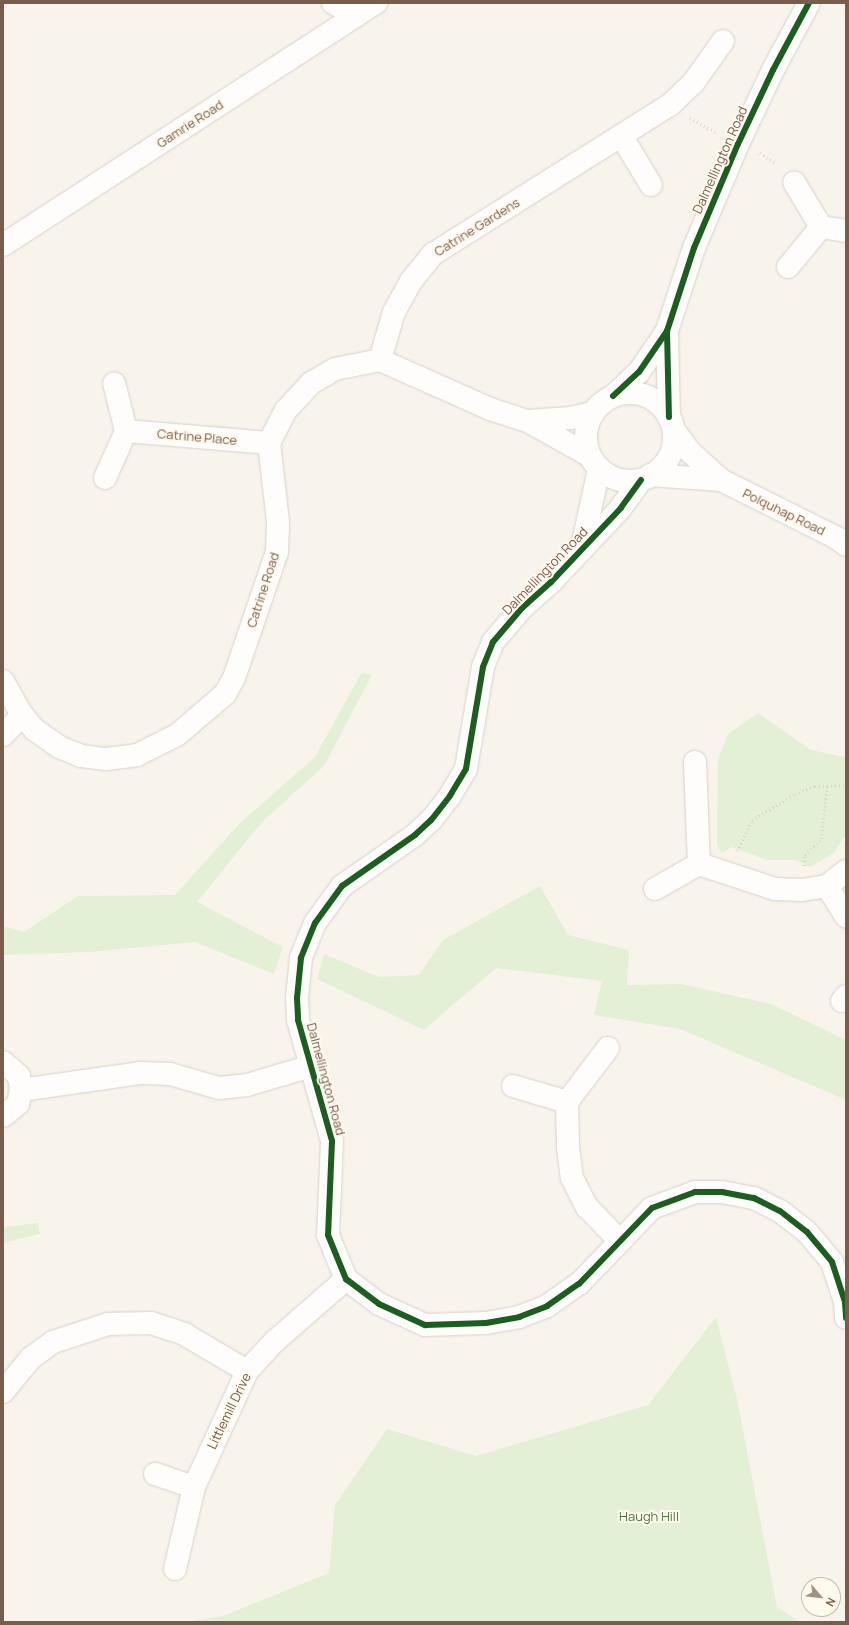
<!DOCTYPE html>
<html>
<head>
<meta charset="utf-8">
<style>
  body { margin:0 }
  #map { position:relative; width:849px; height:1625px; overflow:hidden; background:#f8f4ec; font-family:Manrope,sans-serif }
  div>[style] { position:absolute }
  .green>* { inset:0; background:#e3f0d5 }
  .path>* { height:2.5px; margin-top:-1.25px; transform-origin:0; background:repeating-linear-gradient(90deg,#dbd3cd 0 1px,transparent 0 4px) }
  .roads { filter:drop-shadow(0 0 1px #d7d1ca) drop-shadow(0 0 1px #d7d1ca) }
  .minor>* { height:22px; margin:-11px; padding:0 11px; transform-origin:11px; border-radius:11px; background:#fefdfc }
  .minor>.ring { margin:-11px; padding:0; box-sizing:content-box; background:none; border:22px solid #fefdfc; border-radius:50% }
  .cycleway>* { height:6px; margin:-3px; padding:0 3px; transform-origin:3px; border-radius:3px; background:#1b5e20 }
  span { translate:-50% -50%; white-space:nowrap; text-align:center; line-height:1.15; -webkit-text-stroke:4px #fff9ee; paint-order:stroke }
  .street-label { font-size:13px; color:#795c49 }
  .park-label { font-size:13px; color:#4c7a3d }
  .frame { position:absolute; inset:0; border:4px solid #795c49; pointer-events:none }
  .north { position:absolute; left:801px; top:1577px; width:40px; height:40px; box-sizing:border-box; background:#fff9ee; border:1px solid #c9baac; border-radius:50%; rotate:118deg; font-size:11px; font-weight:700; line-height:16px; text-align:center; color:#795c49 }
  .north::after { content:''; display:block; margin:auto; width:14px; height:18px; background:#a59182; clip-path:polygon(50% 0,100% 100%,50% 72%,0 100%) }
</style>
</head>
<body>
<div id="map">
  <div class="green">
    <div style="clip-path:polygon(362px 672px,372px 675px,324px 766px,262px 822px,197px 902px,283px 947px,274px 974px,195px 942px,90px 952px,3px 955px,3px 926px,24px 932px,78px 896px,175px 895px,240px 823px,315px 757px)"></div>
    <div style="clip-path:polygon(758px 713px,811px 750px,845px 757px,846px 834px,834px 853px,810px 867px,795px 860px,767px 860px,732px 847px,722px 853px,717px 845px,718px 759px,728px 734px)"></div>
    <div style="clip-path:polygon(540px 886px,568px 935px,629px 950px,627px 985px,681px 984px,771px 1004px,846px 1040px,846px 1100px,680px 1029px,594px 1015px,602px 981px,496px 968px,424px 1030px,317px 979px,324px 954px,379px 977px,419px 975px,443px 940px)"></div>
    <div style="clip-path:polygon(38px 1223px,40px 1234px,3px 1243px,3px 1227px)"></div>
    <div style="clip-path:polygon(716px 1317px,737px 1399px,777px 1607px,800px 1622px,185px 1622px,223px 1616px,329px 1573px,335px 1505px,387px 1429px,476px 1456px,648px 1405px)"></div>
  </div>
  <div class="path">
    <div style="left:690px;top:118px;width:31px;rotate:29deg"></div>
    <div style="left:760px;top:153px;width:20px;rotate:33deg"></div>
    <div style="left:737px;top:851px;width:34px;rotate:-64deg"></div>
    <div style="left:752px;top:820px;width:50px;rotate:-31.2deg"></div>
    <div style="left:795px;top:794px;width:22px;rotate:-22deg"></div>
    <div style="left:815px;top:786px;width:31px;rotate:-2deg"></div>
    <div style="left:804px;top:866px;width:11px;rotate:-85deg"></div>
    <div style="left:805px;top:855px;width:23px;rotate:-45deg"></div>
    <div style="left:821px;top:839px;width:53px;rotate:-83.5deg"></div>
  </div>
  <div class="roads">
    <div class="minor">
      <div style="left:333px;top:3px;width:26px;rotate:29deg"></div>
      <div style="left:622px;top:137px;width:56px;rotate:58.9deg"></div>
      <div style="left:821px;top:227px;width:25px;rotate:9deg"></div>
      <div style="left:3px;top:245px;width:445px;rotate:-33deg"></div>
      <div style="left:788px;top:267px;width:52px;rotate:-50.5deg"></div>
      <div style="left:821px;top:227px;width:52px;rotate:-121deg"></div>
      <div style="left:667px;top:331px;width:87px;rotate:-72deg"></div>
      <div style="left:694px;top:248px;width:113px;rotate:-67.1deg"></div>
      <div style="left:738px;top:144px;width:82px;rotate:-64.7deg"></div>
      <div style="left:773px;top:70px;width:76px;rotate:-61.8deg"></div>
      <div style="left:380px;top:360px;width:50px;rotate:-73.7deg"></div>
      <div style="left:394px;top:312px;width:35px;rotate:-61deg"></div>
      <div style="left:411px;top:281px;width:35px;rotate:-51deg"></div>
      <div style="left:433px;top:254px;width:280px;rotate:-32.2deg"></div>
      <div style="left:670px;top:105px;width:33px;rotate:-44deg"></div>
      <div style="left:694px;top:82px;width:50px;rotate:-54.7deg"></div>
      <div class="ring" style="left:586px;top:393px;width:66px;height:66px"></div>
      <div style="left:613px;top:396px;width:35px;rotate:-43deg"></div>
      <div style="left:639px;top:372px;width:50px;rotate:-55.7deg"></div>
      <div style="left:667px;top:331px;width:86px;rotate:88.7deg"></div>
      <div style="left:674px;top:430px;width:26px;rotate:54deg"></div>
      <div style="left:689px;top:451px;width:43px;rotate:42.2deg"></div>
      <div style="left:721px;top:480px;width:130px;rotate:26.6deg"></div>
      <div style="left:837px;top:538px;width:11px;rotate:38deg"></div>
      <div style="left:126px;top:431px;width:144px;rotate:4.8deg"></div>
      <div style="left:590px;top:456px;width:71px;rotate:-150.6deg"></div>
      <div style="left:528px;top:421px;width:43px;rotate:-4deg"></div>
      <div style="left:571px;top:418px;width:23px;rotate:-13deg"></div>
      <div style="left:650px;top:475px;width:71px;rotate:4deg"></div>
      <div style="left:105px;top:478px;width:51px;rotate:-65.9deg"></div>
      <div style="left:126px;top:431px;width:49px;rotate:-104deg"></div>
      <div style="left:641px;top:480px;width:34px;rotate:126deg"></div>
      <div style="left:621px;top:508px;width:102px;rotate:133.4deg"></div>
      <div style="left:551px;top:582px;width:39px;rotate:138deg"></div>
      <div style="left:522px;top:608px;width:45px;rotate:130.5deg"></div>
      <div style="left:493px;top:642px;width:27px;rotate:112deg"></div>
      <div style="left:483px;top:667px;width:103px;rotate:99.5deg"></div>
      <div style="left:466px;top:769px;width:31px;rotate:121deg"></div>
      <div style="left:450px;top:796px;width:31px;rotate:128deg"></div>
      <div style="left:431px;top:820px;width:22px;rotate:137deg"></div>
      <div style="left:415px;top:835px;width:89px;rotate:145.1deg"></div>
      <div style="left:342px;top:886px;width:46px;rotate:126.1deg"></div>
      <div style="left:315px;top:923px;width:38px;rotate:112deg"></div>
      <div style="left:301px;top:958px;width:40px;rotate:95.7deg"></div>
      <div style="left:297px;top:998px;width:22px;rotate:87deg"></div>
      <div style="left:298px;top:1020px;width:126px;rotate:74.3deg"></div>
      <div style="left:332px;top:1141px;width:94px;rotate:92.4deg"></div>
      <div style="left:328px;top:1235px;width:48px;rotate:67.8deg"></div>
      <div style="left:346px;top:1279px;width:41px;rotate:37.1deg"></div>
      <div style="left:379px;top:1304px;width:51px;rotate:24.5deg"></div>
      <div style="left:425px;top:1325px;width:61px;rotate:-1.9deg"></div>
      <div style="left:486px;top:1323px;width:34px;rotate:-10deg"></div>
      <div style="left:519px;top:1317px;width:30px;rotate:-21deg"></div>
      <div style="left:547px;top:1306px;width:39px;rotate:-35deg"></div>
      <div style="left:579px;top:1284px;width:105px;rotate:-46.2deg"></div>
      <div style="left:652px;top:1208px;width:46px;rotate:-20.4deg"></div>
      <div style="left:695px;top:1192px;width:27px"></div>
      <div style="left:722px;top:1192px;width:33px;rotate:11deg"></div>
      <div style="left:754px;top:1198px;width:29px;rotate:27deg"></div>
      <div style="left:780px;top:1211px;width:34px;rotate:38deg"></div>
      <div style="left:807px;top:1232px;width:39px;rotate:50deg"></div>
      <div style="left:832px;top:1262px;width:42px;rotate:72deg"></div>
      <div style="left:845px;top:1302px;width:16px;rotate:86deg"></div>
      <div style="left:582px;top:547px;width:80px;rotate:-77.7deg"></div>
      <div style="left:3px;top:681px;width:39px;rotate:61deg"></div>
      <div style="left:22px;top:715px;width:20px;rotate:49deg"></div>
      <div style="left:35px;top:730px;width:29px;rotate:35deg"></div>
      <div style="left:59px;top:747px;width:24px;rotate:22deg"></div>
      <div style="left:81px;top:756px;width:25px;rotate:7deg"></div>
      <div style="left:106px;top:759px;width:31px;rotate:-7deg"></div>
      <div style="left:137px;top:755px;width:45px;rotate:-26.6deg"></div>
      <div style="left:177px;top:735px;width:63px;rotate:-40.5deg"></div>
      <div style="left:225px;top:694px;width:18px;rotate:-61deg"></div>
      <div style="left:234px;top:678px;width:133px;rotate:-71.2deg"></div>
      <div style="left:277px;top:552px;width:30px;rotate:-88deg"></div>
      <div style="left:278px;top:522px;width:80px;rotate:-96.5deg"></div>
      <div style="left:269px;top:443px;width:37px;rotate:-63deg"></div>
      <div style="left:286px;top:410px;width:37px;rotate:-47deg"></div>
      <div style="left:311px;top:383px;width:28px;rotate:-30deg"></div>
      <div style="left:335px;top:369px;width:46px;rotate:-11.3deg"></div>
      <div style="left:380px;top:360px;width:120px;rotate:24deg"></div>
      <div style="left:490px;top:409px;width:40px;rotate:18deg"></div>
      <div style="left:3px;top:735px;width:28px;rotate:-46deg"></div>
      <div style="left:695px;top:762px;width:102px;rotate:87.8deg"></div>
      <div style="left:699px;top:864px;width:80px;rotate:18.2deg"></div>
      <div style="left:775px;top:889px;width:27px;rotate:2deg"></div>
      <div style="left:802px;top:890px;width:25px;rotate:-9deg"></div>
      <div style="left:846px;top:871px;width:24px;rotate:142deg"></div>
      <div style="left:827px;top:886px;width:36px;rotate:58deg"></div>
      <div style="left:655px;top:889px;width:51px;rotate:-29.6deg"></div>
      <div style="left:842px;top:1001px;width:6px;rotate:-51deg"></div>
      <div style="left:608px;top:1048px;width:68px;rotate:127.2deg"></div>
      <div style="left:567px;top:1102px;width:45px;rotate:88.7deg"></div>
      <div style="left:568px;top:1147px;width:31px;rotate:83deg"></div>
      <div style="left:572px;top:1178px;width:33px;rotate:63deg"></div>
      <div style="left:587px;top:1207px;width:47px;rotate:45.9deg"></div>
      <div style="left:3px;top:1062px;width:21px;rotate:41deg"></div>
      <div style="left:19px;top:1076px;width:14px;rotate:82deg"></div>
      <div style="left:21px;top:1090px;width:14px;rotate:102deg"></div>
      <div style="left:18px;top:1104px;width:19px;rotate:141deg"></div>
      <div style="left:513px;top:1086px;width:56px;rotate:16.5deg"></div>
      <div style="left:21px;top:1090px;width:120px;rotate:-8.1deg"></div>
      <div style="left:140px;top:1073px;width:30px;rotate:2deg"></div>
      <div style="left:170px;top:1074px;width:51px;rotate:15.9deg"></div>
      <div style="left:219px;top:1088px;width:28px;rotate:-6deg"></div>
      <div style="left:247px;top:1085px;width:67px;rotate:-16.5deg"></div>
      <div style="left:3px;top:1392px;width:44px;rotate:-50.5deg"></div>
      <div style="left:31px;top:1358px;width:27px;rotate:-36deg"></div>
      <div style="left:53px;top:1342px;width:58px;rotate:-18.1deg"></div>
      <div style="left:108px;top:1324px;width:43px;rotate:-1.3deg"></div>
      <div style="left:151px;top:1323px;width:35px;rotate:18deg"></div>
      <div style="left:184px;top:1334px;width:73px;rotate:30.4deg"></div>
      <div style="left:155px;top:1474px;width:41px;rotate:18.4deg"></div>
      <div style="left:175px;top:1569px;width:84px;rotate:-77deg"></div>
      <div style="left:194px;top:1487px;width:128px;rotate:-65.4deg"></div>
      <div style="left:247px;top:1371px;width:40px;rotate:-47deg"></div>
      <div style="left:274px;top:1342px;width:96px;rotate:-41.2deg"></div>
    </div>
  </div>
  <div class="cycleway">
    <div style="left:667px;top:331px;width:87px;rotate:-72deg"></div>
    <div style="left:694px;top:248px;width:113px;rotate:-67.1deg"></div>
    <div style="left:738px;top:144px;width:82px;rotate:-64.7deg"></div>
    <div style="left:773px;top:70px;width:76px;rotate:-61.8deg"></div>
    <div style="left:613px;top:396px;width:35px;rotate:-43deg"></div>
    <div style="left:639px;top:372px;width:50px;rotate:-55.7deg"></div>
    <div style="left:667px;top:331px;width:86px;rotate:88.7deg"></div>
    <div style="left:641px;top:480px;width:34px;rotate:126deg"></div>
    <div style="left:621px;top:508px;width:102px;rotate:133.4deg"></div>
    <div style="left:551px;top:582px;width:39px;rotate:138deg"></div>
    <div style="left:522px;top:608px;width:45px;rotate:130.5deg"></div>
    <div style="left:493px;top:642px;width:27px;rotate:112deg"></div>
    <div style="left:483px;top:667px;width:103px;rotate:99.5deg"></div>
    <div style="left:466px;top:769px;width:31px;rotate:121deg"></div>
    <div style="left:450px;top:796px;width:31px;rotate:128deg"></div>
    <div style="left:431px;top:820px;width:22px;rotate:137deg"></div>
    <div style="left:415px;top:835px;width:89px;rotate:145.1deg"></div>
    <div style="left:342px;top:886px;width:46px;rotate:126.1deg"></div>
    <div style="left:315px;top:923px;width:38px;rotate:112deg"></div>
    <div style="left:301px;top:958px;width:40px;rotate:95.7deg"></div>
    <div style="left:297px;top:998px;width:22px;rotate:87deg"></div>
    <div style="left:298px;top:1020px;width:126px;rotate:74.3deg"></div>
    <div style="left:332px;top:1141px;width:94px;rotate:92.4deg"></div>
    <div style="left:328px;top:1235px;width:48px;rotate:67.8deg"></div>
    <div style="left:346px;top:1279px;width:41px;rotate:37.1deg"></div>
    <div style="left:379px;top:1304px;width:51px;rotate:24.5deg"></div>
    <div style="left:425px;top:1325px;width:61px;rotate:-1.9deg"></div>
    <div style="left:486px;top:1323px;width:34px;rotate:-10deg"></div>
    <div style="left:519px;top:1317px;width:30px;rotate:-21deg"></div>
    <div style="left:547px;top:1306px;width:39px;rotate:-35deg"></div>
    <div style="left:579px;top:1284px;width:105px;rotate:-46.2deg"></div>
    <div style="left:652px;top:1208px;width:46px;rotate:-20.4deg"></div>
    <div style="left:695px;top:1192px;width:27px"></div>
    <div style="left:722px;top:1192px;width:33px;rotate:11deg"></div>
    <div style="left:754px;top:1198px;width:29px;rotate:27deg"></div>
    <div style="left:780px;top:1211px;width:34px;rotate:38deg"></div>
    <div style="left:807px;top:1232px;width:39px;rotate:50deg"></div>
    <div style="left:832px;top:1262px;width:42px;rotate:72deg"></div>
    <div style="left:845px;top:1302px;width:16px;rotate:86deg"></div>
  </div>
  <div class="street-label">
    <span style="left:190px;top:124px;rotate:-33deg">Gamrie Road</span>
    <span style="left:720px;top:160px;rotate:-66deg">Dalmellington Road</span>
    <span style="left:477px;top:227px;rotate:-32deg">Catrine Gardens</span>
    <span style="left:197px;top:437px;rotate:5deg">Catrine Place</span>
    <span style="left:784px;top:512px;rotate:26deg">Polquhap Road</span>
    <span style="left:545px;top:571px;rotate:-46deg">Dalmellington Road</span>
    <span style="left:263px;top:590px;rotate:-72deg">Catrine Road</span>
    <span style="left:326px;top:1079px;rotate:75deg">Dalmellington Road</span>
    <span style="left:229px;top:1411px;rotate:-64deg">Littlemill Drive</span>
  </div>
  <div class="park-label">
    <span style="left:649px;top:1516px">Haugh Hill</span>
  </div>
  <div class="frame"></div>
  <div class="north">N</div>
</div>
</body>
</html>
